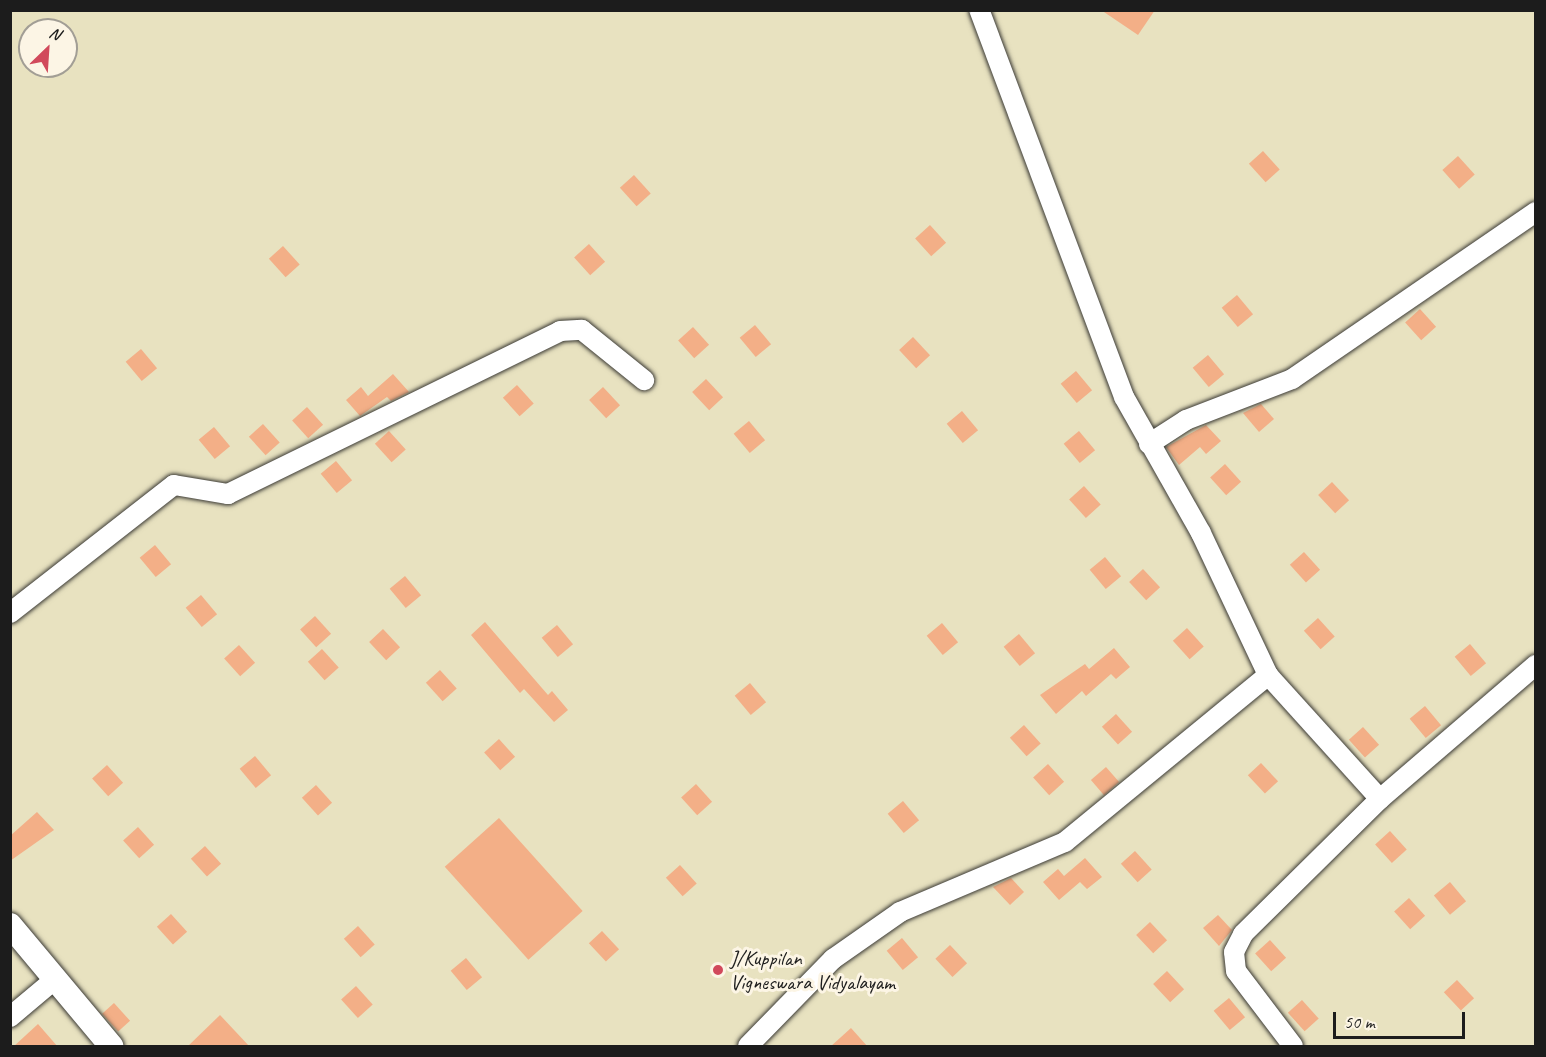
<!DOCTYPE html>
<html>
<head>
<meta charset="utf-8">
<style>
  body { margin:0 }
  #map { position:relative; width:1546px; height:1057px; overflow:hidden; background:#e8e2c0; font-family:Caveat,sans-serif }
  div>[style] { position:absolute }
  .building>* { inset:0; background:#f3af87; transform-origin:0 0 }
  .roads { filter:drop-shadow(0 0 2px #3b3a35) drop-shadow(0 0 2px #3b3a35) }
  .minor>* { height:20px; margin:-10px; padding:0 10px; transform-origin:10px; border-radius:10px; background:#fff }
  .tertiary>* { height:24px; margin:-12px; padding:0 12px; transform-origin:12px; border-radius:12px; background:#fff }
  .dots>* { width:16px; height:16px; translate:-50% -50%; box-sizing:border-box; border:3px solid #fcf5e5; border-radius:50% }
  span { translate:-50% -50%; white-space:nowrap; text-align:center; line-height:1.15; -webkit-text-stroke:6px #fcf5e5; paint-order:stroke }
  .poi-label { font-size:21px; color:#1c1c1c }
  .left { translate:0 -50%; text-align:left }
  .frame { position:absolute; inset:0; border:12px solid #1c1c1c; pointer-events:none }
  .north { position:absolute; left:18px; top:18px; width:60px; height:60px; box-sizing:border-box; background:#fcf5e5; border:2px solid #a29e95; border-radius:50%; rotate:25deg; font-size:16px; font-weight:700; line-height:24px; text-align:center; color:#1c1c1c }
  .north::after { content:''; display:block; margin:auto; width:21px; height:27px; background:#d1495b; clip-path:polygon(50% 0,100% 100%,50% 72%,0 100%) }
  .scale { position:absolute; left:1333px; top:1012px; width:132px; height:27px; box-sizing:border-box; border:3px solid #1c1c1c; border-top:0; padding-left:8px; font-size:18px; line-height:21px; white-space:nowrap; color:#1c1c1c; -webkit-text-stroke:4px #fcf5e5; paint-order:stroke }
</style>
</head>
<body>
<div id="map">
  <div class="building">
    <div style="clip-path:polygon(1101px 10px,1155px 10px,1138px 35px)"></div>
    <div style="left:1263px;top:151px;width:25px;height:19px;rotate:48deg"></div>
    <div style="left:1458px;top:156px;width:25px;height:21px;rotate:48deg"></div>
    <div style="left:634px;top:175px;width:25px;height:19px;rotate:48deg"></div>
    <div style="left:930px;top:225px;width:24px;height:20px;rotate:48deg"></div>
    <div style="left:589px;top:244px;width:24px;height:20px;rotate:48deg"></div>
    <div style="left:283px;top:246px;width:25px;height:19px;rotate:48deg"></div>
    <div style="left:1237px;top:295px;width:25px;height:20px;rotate:50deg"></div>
    <div style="left:1420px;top:309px;width:24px;height:20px;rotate:48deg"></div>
    <div style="left:755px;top:325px;width:25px;height:20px;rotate:50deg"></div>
    <div style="left:693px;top:327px;width:24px;height:20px;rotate:48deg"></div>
    <div style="left:913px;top:337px;width:25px;height:19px;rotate:47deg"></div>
    <div style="left:141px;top:349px;width:25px;height:20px;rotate:50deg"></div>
    <div style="left:1208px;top:355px;width:25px;height:20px;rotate:50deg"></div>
    <div style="left:1076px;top:371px;width:25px;height:20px;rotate:50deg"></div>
    <div style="clip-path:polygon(393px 374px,409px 392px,391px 401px,387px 397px,360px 416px,346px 400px,361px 387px,368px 396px)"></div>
    <div style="left:706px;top:379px;width:25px;height:19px;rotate:47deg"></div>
    <div style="left:517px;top:385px;width:25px;height:19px;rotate:48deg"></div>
    <div style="left:603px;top:387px;width:25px;height:19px;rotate:47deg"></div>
    <div style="clip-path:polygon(1261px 404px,1274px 419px,1259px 432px,1243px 413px)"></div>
    <div style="left:307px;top:407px;width:24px;height:20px;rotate:48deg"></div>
    <div style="left:962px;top:411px;width:25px;height:20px;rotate:50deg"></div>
    <div style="left:749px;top:421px;width:25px;height:20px;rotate:50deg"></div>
    <div style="left:263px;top:424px;width:25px;height:19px;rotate:48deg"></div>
    <div style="clip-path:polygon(1206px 425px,1221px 441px,1206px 454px,1200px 447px,1179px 465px,1166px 447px)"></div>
    <div style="left:214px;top:427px;width:25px;height:20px;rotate:50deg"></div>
    <div style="left:389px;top:431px;width:25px;height:19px;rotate:48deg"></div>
    <div style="left:1079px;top:431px;width:25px;height:20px;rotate:50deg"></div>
    <div style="left:336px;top:461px;width:25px;height:20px;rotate:50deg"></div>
    <div style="left:1225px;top:464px;width:24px;height:20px;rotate:48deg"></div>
    <div style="left:1332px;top:482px;width:25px;height:19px;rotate:47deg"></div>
    <div style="left:1084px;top:486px;width:25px;height:20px;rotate:48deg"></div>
    <div style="left:155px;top:545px;width:25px;height:20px;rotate:50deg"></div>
    <div style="left:1304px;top:552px;width:24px;height:19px;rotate:48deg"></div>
    <div style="left:1105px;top:557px;width:25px;height:20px;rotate:50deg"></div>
    <div style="left:1143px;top:569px;width:25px;height:19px;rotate:47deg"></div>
    <div style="left:405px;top:576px;width:25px;height:20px;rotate:50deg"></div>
    <div style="left:201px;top:595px;width:25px;height:20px;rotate:50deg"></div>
    <div style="left:315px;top:616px;width:24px;height:20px;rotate:48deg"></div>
    <div style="left:1318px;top:618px;width:25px;height:19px;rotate:48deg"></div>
    <div style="clip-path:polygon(485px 622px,548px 695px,552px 691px,568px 710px,554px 722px,524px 689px,520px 693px,471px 635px)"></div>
    <div style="left:942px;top:623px;width:25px;height:20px;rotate:50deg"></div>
    <div style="left:557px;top:625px;width:25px;height:20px;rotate:50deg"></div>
    <div style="left:1187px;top:628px;width:25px;height:19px;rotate:48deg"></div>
    <div style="left:383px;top:629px;width:25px;height:19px;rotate:47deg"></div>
    <div style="left:1019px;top:634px;width:25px;height:20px;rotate:50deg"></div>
    <div style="left:1470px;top:644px;width:25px;height:20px;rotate:50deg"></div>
    <div style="left:239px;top:645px;width:24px;height:20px;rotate:48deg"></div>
    <div style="clip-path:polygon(1114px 648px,1130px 667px,1116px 679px,1111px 674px,1086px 696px,1082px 691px,1056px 714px,1040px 695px,1085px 664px,1089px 669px)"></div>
    <div style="left:322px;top:649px;width:25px;height:19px;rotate:48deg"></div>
    <div style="left:440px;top:670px;width:25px;height:19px;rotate:48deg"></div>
    <div style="left:750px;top:683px;width:25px;height:20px;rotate:50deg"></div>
    <div style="left:1425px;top:706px;width:25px;height:20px;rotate:50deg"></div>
    <div style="left:1116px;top:714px;width:24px;height:19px;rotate:48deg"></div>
    <div style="left:1024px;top:725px;width:25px;height:19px;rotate:48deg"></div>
    <div style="left:1363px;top:727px;width:24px;height:19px;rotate:48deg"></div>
    <div style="left:499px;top:739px;width:24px;height:20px;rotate:48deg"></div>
    <div style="left:255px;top:756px;width:25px;height:20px;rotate:50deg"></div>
    <div style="left:1261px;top:763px;width:25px;height:18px;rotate:47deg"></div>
    <div style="left:1048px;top:764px;width:24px;height:20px;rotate:48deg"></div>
    <div style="left:107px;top:765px;width:24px;height:20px;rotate:48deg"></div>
    <div style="left:1106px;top:767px;width:20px;height:20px;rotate:49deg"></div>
    <div style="left:696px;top:784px;width:24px;height:20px;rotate:48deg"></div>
    <div style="left:316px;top:785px;width:24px;height:19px;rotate:48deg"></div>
    <div style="left:903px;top:801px;width:25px;height:20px;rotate:50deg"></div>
    <div style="clip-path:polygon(37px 812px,54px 830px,10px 861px,10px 836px)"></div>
    <div style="left:499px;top:818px;width:125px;height:73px;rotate:48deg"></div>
    <div style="left:138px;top:827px;width:24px;height:20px;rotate:48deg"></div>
    <div style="left:1390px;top:831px;width:25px;height:20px;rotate:48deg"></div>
    <div style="left:205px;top:846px;width:24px;height:19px;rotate:48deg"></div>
    <div style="left:1135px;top:851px;width:25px;height:19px;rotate:48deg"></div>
    <div style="clip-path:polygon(1085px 858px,1102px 877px,1087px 889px,1080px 882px,1059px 900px,1043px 882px,1058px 869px,1064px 876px)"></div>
    <div style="left:680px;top:865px;width:25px;height:19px;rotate:48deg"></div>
    <div style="clip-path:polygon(1011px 878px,1024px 892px,1010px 905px,993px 887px)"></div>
    <div style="left:1450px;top:882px;width:25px;height:21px;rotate:50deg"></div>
    <div style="left:1409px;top:898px;width:24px;height:20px;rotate:48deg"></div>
    <div style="left:171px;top:914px;width:24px;height:19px;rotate:48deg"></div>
    <div style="clip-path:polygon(1218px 915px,1232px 930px,1219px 946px,1203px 928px)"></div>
    <div style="left:1150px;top:922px;width:25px;height:19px;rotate:47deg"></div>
    <div style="left:358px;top:926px;width:25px;height:19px;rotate:48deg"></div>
    <div style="left:602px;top:931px;width:25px;height:18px;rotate:47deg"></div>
    <div style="left:902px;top:938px;width:25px;height:20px;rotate:50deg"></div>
    <div style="left:1270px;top:940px;width:24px;height:20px;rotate:48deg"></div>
    <div style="left:950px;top:945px;width:25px;height:20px;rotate:47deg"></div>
    <div style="left:466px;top:958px;width:25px;height:20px;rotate:50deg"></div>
    <div style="left:1167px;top:971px;width:25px;height:19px;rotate:47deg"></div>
    <div style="left:1457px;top:980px;width:25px;height:18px;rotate:47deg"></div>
    <div style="left:356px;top:986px;width:25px;height:20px;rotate:48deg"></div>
    <div style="left:1229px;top:998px;width:25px;height:20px;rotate:50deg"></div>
    <div style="left:1302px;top:1000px;width:25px;height:19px;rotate:48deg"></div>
    <div style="left:114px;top:1003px;width:24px;height:16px;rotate:48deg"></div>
    <div style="clip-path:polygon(220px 1015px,250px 1047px,187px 1047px)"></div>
    <div style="clip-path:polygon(38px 1024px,58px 1047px,13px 1047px)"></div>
    <div style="clip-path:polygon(851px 1028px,868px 1047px,830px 1047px)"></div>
  </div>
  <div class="roads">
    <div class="minor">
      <div style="left:1149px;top:444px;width:44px;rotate:-33deg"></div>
      <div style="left:1186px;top:420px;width:114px;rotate:-21.1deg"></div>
      <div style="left:1292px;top:379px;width:296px;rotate:-34.4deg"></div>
      <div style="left:10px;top:613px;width:208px;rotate:-38deg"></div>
      <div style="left:174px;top:485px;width:55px;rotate:9.5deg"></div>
      <div style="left:228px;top:494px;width:370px;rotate:-26.1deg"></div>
      <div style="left:560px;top:331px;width:22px;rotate:-3deg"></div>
      <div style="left:582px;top:330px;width:80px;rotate:38.9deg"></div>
      <div style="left:1268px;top:675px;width:167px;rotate:47.9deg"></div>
      <div style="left:10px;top:1017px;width:57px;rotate:-40.1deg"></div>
      <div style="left:748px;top:1046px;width:122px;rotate:-45.7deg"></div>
      <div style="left:833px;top:959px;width:82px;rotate:-35deg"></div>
      <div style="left:900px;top:912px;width:179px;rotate:-23deg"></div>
      <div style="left:1065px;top:842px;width:263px;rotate:-39.4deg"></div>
      <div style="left:1268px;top:675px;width:157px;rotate:-115.3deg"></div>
      <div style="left:1201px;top:533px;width:156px;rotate:-119.5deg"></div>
      <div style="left:1124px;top:397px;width:413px;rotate:-110.5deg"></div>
      <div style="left:1293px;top:1046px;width:94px;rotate:-127.2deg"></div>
      <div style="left:1236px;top:971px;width:19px;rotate:-96deg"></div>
      <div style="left:1234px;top:952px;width:20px;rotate:-63deg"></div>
      <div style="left:1243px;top:934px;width:192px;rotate:-44.6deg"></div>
      <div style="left:1380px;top:799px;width:206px;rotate:-40.7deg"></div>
    </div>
    <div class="tertiary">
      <div style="left:10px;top:925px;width:158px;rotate:50.1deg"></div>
    </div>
  </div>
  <div class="dots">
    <div style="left:718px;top:970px;background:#d1495b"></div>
  </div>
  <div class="poi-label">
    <span class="left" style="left:730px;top:970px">J/Kuppilan<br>Vigneswara Vidyalayam</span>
  </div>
  <div class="frame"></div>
  <div class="north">N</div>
  <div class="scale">50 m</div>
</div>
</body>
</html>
